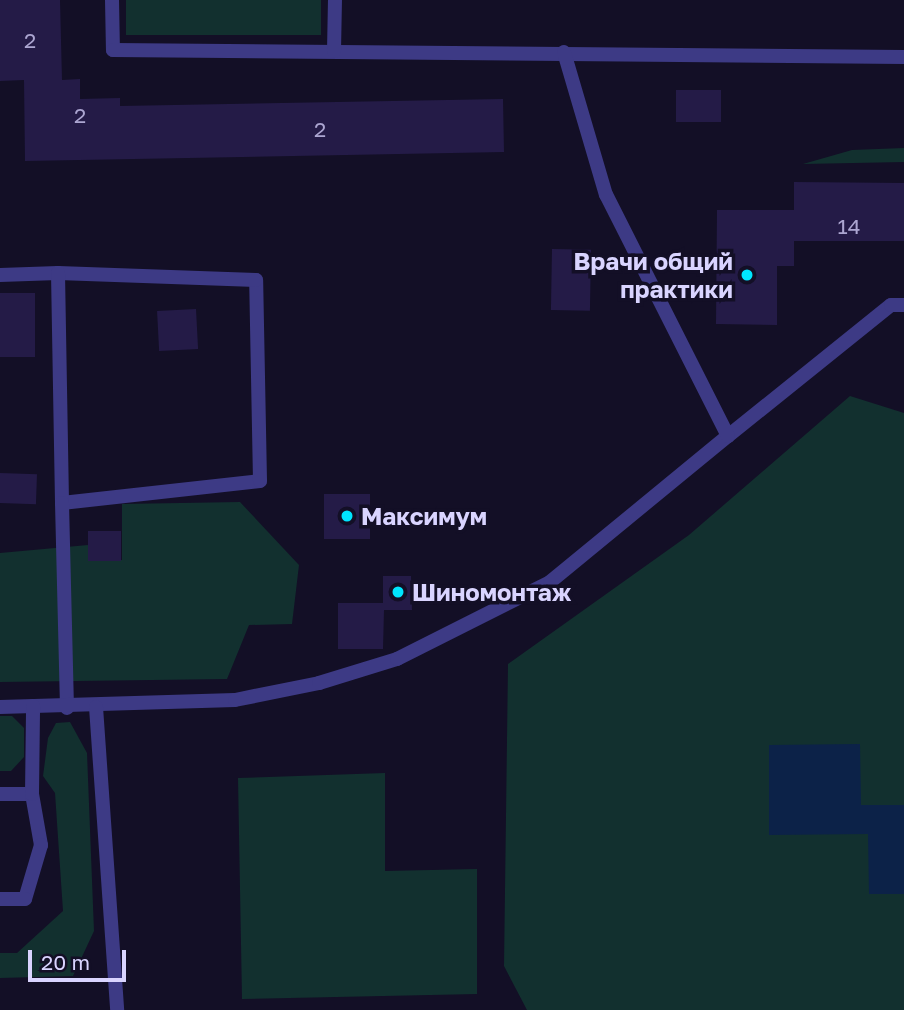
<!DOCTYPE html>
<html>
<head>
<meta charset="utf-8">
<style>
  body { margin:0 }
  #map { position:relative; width:904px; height:1010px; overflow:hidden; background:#130f26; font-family:"Golos Text",sans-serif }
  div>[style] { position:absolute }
  .green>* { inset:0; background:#12302f; transform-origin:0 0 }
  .water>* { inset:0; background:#0c2248 }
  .building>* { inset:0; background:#241b47; transform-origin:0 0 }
  .lane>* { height:14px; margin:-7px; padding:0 7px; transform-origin:7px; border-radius:7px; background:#3d3a85 }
  .dots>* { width:19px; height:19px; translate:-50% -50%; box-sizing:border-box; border:4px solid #130f26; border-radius:50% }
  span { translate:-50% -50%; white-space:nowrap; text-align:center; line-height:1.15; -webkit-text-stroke:7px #130f26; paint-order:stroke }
  .number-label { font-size:21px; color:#aca6d1 }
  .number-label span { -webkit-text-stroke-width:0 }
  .poi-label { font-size:24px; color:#d9d4ff; font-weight:700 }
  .right { translate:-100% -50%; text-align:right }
  .left { translate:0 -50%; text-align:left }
  .scale { position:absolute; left:28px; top:950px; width:98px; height:32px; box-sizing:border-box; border:4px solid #d9d4ff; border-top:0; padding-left:9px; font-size:21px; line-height:24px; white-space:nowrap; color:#d9d4ff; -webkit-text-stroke:5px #130f26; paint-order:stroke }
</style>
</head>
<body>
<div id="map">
  <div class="green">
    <div style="left:126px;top:0;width:195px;height:35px"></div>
    <div style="clip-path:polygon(904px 148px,904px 162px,803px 164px,852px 150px)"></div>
    <div style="clip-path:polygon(850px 396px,904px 413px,904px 1010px,527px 1010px,504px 966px,508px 664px,689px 535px)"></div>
    <div style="clip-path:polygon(240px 502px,299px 565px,292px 624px,249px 625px,227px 679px,0 682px,0 553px,88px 545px,89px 561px,122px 560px,122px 504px)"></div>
    <div style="clip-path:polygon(0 716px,12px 716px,24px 728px,24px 757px,11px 771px,0 771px)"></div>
    <div style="clip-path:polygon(70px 722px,87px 753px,94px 931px,73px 976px,0 978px,0 953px,17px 953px,63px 911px,55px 793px,43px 776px,48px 738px,56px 723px)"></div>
    <div style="clip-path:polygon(385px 773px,385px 871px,477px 869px,477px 994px,242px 999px,238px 778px)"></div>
  </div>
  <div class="water">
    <div style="clip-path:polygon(860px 744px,861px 805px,904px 805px,904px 894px,869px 894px,868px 834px,769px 835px,769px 745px)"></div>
  </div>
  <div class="building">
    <div style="clip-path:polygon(0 0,60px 0,62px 80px,80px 79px,80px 99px,120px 98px,120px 106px,503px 99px,504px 152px,25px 161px,24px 80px,0 81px)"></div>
    <div style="left:676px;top:90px;width:45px;height:32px"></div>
    <div style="clip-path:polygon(794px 182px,904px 183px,904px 241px,794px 241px,794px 266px,777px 266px,777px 325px,716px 324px,717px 210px,794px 210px)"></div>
    <div style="left:552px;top:249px;width:39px;height:61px;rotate:1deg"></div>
    <div style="left:0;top:293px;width:35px;height:64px"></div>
    <div style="left:196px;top:309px;width:40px;height:39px;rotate:87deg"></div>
    <div style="left:0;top:473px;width:37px;height:30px;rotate:2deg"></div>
    <div style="left:324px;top:494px;width:46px;height:45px"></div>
    <div style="left:88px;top:531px;width:33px;height:30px"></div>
    <div style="clip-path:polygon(383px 576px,411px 576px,412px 610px,384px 610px,383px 649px,338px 649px,338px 603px,383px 603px)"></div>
  </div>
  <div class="lane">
    <div style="left:112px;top:0;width:50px;rotate:88.9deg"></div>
    <div style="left:113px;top:50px;width:791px;rotate:0.51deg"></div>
    <div style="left:334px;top:51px;width:51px;rotate:-88.9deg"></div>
    <div style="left:0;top:275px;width:58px;rotate:-2deg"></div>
    <div style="left:728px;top:436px;width:209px;rotate:-38.8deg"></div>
    <div style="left:891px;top:305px;width:13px"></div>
    <div style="left:62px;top:503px;width:199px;rotate:-6.3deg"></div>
    <div style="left:260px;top:481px;width:201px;rotate:-91.1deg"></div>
    <div style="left:256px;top:280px;width:198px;rotate:-178deg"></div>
    <div style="left:58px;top:273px;width:230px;rotate:89deg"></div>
    <div style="left:62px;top:503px;width:205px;rotate:88.6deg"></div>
    <div style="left:0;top:707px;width:235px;rotate:-1.7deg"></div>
    <div style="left:235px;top:700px;width:86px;rotate:-11.4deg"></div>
    <div style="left:319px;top:683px;width:82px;rotate:-17.1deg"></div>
    <div style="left:397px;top:659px;width:171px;rotate:-26.7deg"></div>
    <div style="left:550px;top:582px;width:230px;rotate:-39.4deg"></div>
    <div style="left:728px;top:436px;width:270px;rotate:-116.8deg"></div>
    <div style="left:606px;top:195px;width:149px;rotate:-106.4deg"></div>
    <div style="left:96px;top:707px;width:304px;rotate:86deg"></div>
    <div style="left:0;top:794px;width:32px"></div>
    <div style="left:32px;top:794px;width:52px;rotate:80deg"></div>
    <div style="left:41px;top:845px;width:56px;rotate:106.5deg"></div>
    <div style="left:25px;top:899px;width:25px;rotate:180deg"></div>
    <div style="left:32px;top:794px;width:88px;rotate:-89.3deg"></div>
  </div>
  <div class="dots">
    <div style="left:747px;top:275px;background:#00e5ff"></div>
    <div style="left:347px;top:516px;background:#00e5ff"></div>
    <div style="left:398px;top:592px;background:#00e5ff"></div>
  </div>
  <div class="number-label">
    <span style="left:30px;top:40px">2</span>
    <span style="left:80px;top:115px">2</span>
    <span style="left:320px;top:129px">2</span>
    <span style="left:849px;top:226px">14</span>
  </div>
  <div class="poi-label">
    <span class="right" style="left:733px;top:275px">Врачи общий<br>практики</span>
    <span class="left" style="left:361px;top:516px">Максимум</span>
    <span class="left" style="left:412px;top:592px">Шиномонтаж</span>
  </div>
  <div class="scale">20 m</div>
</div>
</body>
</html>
